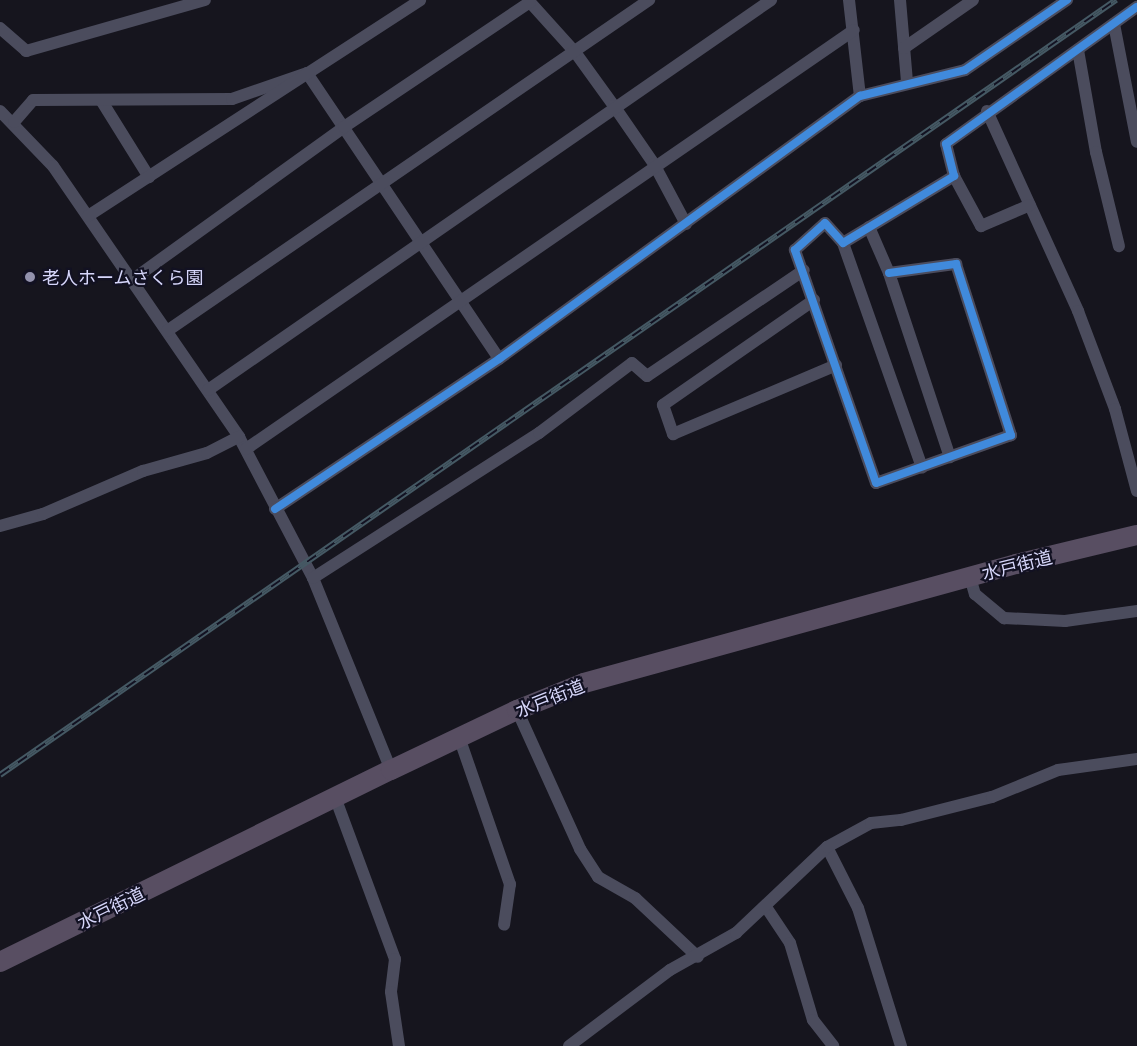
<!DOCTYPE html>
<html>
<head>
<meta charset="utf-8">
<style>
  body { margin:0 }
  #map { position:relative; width:1137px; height:1046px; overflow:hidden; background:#16151e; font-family:Commissioner,"Noto Sans JP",sans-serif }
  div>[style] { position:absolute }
  .minor>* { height:12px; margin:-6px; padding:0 6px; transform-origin:6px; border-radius:6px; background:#4b4c5d }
  .trunk>* { height:20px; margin:-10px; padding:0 10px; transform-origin:10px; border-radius:10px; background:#584e62 }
  .rail>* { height:6px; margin-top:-3px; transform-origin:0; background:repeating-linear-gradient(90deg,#121122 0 11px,#455964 0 22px); box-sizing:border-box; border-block:2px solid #455964 }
  .cycleway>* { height:8px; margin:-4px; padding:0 4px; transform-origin:4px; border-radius:4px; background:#408adc }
  .dots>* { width:16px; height:16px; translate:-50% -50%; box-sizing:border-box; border:3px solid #121122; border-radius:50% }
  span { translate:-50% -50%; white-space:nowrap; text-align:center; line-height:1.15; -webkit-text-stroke:4.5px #121122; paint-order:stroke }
  .poi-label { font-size:18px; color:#d6d6fa }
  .left { translate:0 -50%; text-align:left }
  .street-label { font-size:18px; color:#d6d6fa }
</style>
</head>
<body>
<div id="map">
  <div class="minor">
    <div style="left:528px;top:0;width:70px;rotate:47.9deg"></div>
    <div style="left:575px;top:52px;width:67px;rotate:54.2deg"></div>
    <div style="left:614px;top:106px;width:70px;rotate:55.4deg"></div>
    <div style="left:654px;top:164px;width:68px;rotate:61.9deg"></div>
    <div style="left:849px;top:0;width:97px;rotate:83.5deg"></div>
    <div style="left:900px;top:0;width:82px;rotate:85.1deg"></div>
    <div style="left:1114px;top:24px;width:120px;rotate:79deg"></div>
    <div style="left:0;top:28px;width:35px;rotate:41deg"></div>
    <div style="left:26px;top:51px;width:186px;rotate:-15.9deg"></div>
    <div style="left:904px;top:48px;width:84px;rotate:-34.8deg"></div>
    <div style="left:1078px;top:50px;width:104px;rotate:80deg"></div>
    <div style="left:1096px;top:152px;width:97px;rotate:76.3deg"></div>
    <div style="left:101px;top:100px;width:91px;rotate:58.1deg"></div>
    <div style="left:0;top:111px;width:76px;rotate:46.1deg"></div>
    <div style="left:53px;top:166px;width:329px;rotate:55.5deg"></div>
    <div style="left:239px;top:437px;width:159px;rotate:62.3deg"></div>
    <div style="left:313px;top:578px;width:207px;rotate:67.9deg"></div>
    <div style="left:987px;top:111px;width:220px;rotate:65.5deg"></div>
    <div style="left:1078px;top:311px;width:105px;rotate:69.3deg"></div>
    <div style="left:1115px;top:409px;width:85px;rotate:75deg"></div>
    <div style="left:14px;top:122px;width:29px;rotate:-49deg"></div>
    <div style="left:33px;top:100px;width:199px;rotate:-0.3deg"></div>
    <div style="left:232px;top:99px;width:79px;rotate:-19.1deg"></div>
    <div style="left:307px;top:73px;width:344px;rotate:56.1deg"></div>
    <div style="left:954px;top:176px;width:57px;rotate:61.6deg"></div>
    <div style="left:981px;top:226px;width:53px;rotate:-23.2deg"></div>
    <div style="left:88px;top:216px;width:396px;rotate:-33deg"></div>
    <div style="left:869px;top:227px;width:50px;rotate:66.5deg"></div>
    <div style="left:889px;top:273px;width:194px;rotate:71.7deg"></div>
    <div style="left:843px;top:243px;width:238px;rotate:70.6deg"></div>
    <div style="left:889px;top:273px;width:68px;rotate:-7.7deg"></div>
    <div style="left:956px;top:264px;width:180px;rotate:72.2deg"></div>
    <div style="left:1011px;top:435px;width:143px;rotate:160.4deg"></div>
    <div style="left:876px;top:483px;width:247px;rotate:-109.2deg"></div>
    <div style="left:795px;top:250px;width:40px;rotate:-42deg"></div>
    <div style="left:825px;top:223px;width:27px;rotate:48deg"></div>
    <div style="left:843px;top:243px;width:130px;rotate:-31.1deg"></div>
    <div style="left:954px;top:176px;width:33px;rotate:-104deg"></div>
    <div style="left:946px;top:144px;width:235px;rotate:-35.7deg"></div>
    <div style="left:132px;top:280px;width:261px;rotate:-35.8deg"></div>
    <div style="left:344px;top:127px;width:224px;rotate:-33.9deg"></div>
    <div style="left:814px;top:300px;width:184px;rotate:145.2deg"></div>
    <div style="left:663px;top:405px;width:31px;rotate:71deg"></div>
    <div style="left:673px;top:434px;width:177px;rotate:-22.9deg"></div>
    <div style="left:167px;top:331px;width:585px;rotate:-34.48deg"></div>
    <div style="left:208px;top:390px;width:685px;rotate:-34.71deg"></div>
    <div style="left:246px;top:449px;width:738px;rotate:-34.57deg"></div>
    <div style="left:275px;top:509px;width:270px;rotate:-33.8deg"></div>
    <div style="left:499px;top:359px;width:447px;rotate:-36.1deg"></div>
    <div style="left:860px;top:96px;width:108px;rotate:-13.9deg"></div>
    <div style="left:965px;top:70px;width:124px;rotate:-34.5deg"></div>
    <div style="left:0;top:526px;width:45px;rotate:-15.6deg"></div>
    <div style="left:43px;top:514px;width:109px;rotate:-23.3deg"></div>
    <div style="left:143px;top:471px;width:66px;rotate:-15.7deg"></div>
    <div style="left:207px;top:453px;width:36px;rotate:-27deg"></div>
    <div style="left:970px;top:577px;width:18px;rotate:74deg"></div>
    <div style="left:975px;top:594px;width:38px;rotate:40deg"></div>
    <div style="left:1004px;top:618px;width:61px;rotate:2.8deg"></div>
    <div style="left:1065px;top:621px;width:73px;rotate:-7.9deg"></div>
    <div style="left:313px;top:578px;width:269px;rotate:-32.7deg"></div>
    <div style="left:539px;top:433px;width:116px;rotate:-37deg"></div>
    <div style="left:632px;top:363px;width:20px;rotate:41deg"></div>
    <div style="left:647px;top:376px;width:189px;rotate:-34deg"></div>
    <div style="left:517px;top:710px;width:153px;rotate:65.6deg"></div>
    <div style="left:580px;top:849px;width:33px;rotate:57deg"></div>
    <div style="left:598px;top:877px;width:43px;rotate:29.6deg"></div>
    <div style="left:635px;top:898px;width:86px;rotate:43.1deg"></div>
    <div style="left:459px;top:737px;width:156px;rotate:70.9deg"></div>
    <div style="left:510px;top:884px;width:41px;rotate:98.3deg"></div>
    <div style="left:335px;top:797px;width:173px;rotate:69.7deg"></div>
    <div style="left:395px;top:959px;width:33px;rotate:97deg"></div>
    <div style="left:391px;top:992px;width:55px;rotate:81.6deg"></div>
    <div style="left:827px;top:847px;width:68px;rotate:63.1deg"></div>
    <div style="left:858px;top:908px;width:145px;rotate:72.7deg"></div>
    <div style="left:766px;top:907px;width:43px;rotate:56.3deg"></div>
    <div style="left:790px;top:943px;width:80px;rotate:73.4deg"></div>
    <div style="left:813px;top:1020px;width:33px;rotate:52deg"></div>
    <div style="left:569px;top:1046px;width:126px;rotate:-37deg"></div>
    <div style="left:670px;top:970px;width:76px;rotate:-29.3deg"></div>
    <div style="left:736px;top:933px;width:125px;rotate:-43.4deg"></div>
    <div style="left:827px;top:847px;width:50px;rotate:-28.6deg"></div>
    <div style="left:871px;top:823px;width:30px;rotate:-6deg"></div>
    <div style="left:901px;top:820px;width:94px;rotate:-14.2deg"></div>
    <div style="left:992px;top:797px;width:71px;rotate:-22.2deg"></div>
    <div style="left:1058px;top:770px;width:80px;rotate:-7.9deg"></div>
  </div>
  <div class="trunk">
    <div style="left:0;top:962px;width:436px;rotate:-26.2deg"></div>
    <div style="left:391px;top:770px;width:140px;rotate:-25.5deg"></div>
    <div style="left:517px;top:710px;width:72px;rotate:-21.9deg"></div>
    <div style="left:584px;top:683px;width:448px;rotate:-15.4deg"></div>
    <div style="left:1016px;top:564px;width:124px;rotate:-13.5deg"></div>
  </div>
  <div class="rail">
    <div style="left:0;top:775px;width:1359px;rotate:-34.78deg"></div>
  </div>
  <div class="cycleway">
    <div style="left:889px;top:273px;width:68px;rotate:-7.7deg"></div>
    <div style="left:956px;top:264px;width:180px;rotate:72.2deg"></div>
    <div style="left:1011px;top:435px;width:143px;rotate:160.4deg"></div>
    <div style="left:876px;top:483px;width:247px;rotate:-109.2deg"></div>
    <div style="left:795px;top:250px;width:40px;rotate:-42deg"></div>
    <div style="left:825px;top:223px;width:27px;rotate:48deg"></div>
    <div style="left:843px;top:243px;width:130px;rotate:-31.1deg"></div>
    <div style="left:954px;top:176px;width:33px;rotate:-104deg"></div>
    <div style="left:946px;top:144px;width:235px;rotate:-35.7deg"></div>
    <div style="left:275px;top:509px;width:270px;rotate:-33.8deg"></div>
    <div style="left:499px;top:359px;width:447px;rotate:-36.1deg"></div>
    <div style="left:860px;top:96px;width:108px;rotate:-13.9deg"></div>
    <div style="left:965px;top:70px;width:124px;rotate:-34.5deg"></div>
  </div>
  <div class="dots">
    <div style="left:30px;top:277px;background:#9392ad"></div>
  </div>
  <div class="poi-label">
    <span class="left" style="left:42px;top:277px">老人ホームさくら園</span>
  </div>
  <div class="street-label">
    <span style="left:1017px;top:565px;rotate:-14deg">水戸街道</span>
    <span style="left:550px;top:698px;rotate:-22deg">水戸街道</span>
    <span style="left:111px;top:908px;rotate:-26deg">水戸街道</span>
  </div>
</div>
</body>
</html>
